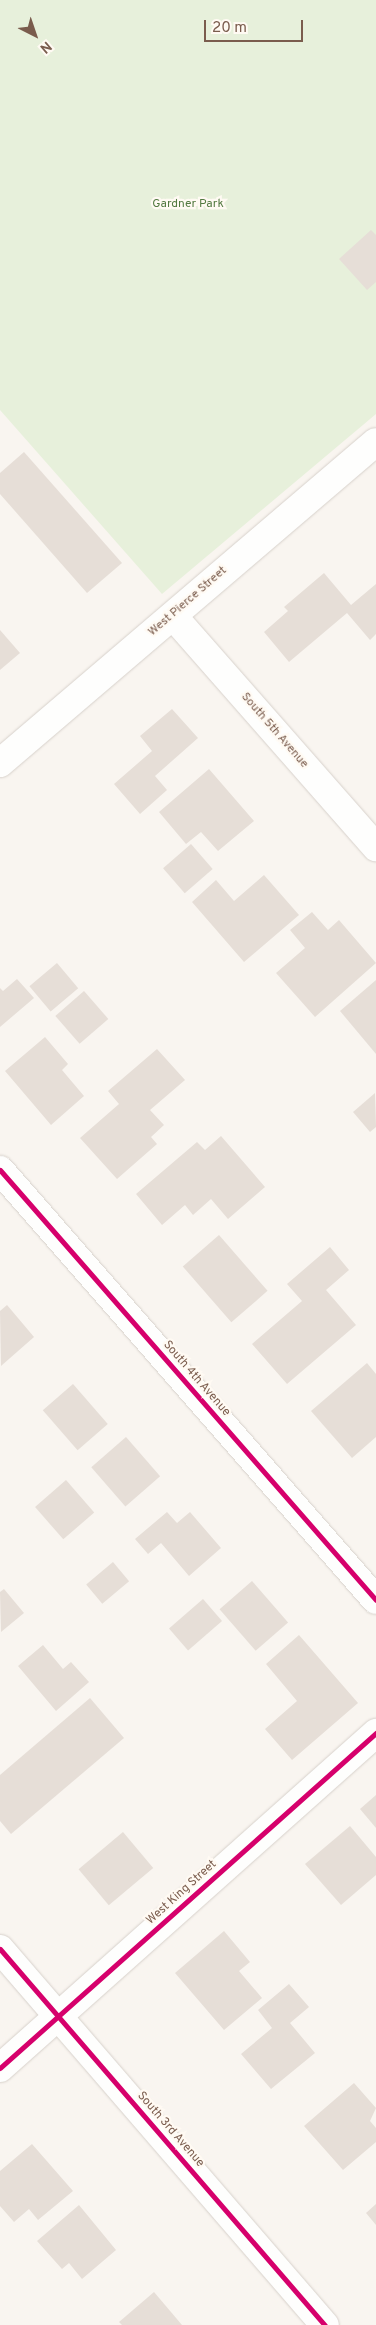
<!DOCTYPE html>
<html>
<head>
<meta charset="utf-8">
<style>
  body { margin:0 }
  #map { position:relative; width:376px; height:2325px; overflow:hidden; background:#f9f5f0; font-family:Overpass,sans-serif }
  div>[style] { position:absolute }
  .green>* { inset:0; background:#e7f0db }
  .building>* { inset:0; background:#e6ded7; transform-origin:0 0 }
  .roads { filter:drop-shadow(0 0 1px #d7d1cb) drop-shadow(0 0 1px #d7d1cb) }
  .minor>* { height:28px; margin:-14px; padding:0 14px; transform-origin:14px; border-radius:14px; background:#fefefd }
  .cycleway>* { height:5px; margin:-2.5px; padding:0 2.5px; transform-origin:2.5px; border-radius:2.5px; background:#d6006c }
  span { translate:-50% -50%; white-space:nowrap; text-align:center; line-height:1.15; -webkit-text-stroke:4.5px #fffaf3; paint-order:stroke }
  .park-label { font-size:12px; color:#537a41 }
  .street-label { font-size:12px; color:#7a5c4d }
  .north { position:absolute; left:10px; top:10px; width:50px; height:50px; -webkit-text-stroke:4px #fffaf3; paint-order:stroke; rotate:139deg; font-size:14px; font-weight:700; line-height:20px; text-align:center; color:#7a5c4d }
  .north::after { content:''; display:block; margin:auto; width:18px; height:22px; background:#7a5c4d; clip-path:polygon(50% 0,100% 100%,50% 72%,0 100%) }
  .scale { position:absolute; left:204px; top:20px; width:99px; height:22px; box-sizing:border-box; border:2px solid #7a5c4d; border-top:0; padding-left:6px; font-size:15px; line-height:18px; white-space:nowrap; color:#7a5c4d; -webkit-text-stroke:4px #fffaf3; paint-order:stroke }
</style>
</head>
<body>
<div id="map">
  <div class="green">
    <div style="clip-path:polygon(0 0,376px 0,376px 414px,162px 594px,0 410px)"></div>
  </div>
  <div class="building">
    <div style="clip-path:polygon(371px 230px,376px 235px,376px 282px,367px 290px,339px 259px)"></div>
    <div style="clip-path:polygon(24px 452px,122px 563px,87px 593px,0 494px,0 473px)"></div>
    <div style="clip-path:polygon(324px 573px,351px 605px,376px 584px,376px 634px,370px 640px,347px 613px,289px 662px,264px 632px,288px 611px,284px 607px)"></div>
    <div style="clip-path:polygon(0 630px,20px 653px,0 670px)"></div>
    <div style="clip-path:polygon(172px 709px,198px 738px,155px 776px,167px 790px,140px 814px,114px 784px,152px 751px,140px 736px)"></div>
    <div style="clip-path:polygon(209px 769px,254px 821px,218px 851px,201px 832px,186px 844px,159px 812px)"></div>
    <div style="left:191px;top:844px;width:33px;height:37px;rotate:49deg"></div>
    <div style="clip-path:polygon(264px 875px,299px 915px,244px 962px,192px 902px,216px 880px,234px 901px)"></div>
    <div style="clip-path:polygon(312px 912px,328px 930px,339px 920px,376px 963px,315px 1017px,276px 973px,305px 948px,290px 930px)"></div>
    <div style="left:57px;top:963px;width:33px;height:36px;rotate:50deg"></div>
    <div style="clip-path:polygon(17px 979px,34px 998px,0 1027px,0 988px,3px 991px)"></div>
    <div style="clip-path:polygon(376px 980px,376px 1054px,340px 1011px)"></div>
    <div style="left:84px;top:991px;width:37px;height:38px;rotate:49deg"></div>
    <div style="clip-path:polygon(45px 1037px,68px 1064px,62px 1070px,84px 1096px,51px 1125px,5px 1071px)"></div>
    <div style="clip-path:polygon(157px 1049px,185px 1080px,150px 1110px,164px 1125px,151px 1137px,157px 1144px,117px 1179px,80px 1138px,119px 1104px,108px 1091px)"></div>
    <div style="clip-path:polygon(375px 1093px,376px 1127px,370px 1132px,353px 1112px)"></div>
    <div style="clip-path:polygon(221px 1136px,265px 1187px,228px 1219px,211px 1199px,193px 1215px,185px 1205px,162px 1225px,136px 1194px,197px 1142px,205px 1150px)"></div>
    <div style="left:219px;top:1235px;width:74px;height:48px;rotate:49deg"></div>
    <div style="clip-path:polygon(330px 1247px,349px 1270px,326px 1290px,356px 1325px,287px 1384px,252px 1344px,302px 1301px,287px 1284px)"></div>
    <div style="clip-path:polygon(7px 1305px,34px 1337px,1px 1366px,0 1311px)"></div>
    <div style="clip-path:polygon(367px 1363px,376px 1374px,376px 1437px,352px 1458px,311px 1411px)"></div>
    <div style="left:73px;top:1384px;width:53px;height:40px;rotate:49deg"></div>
    <div style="left:126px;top:1437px;width:52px;height:46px;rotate:49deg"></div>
    <div style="left:66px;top:1480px;width:43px;height:41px;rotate:49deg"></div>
    <div style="clip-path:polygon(167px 1512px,177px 1523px,190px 1512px,221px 1548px,189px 1576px,161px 1543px,148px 1554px,135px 1539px)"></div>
    <div style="left:113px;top:1562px;width:25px;height:35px;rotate:50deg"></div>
    <div style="left:252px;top:1581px;width:55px;height:43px;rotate:49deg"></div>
    <div style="clip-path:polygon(4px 1589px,24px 1613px,1px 1632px,0 1592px)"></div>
    <div style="left:203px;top:1599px;width:29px;height:45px;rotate:49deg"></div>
    <div style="clip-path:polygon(299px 1635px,358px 1703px,292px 1760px,265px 1729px,297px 1701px,266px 1664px)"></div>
    <div style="clip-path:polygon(43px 1645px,63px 1669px,71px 1662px,89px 1682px,56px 1711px,18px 1666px)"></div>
    <div style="clip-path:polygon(90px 1698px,124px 1738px,11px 1834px,0 1821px,0 1775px)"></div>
    <div style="clip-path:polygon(376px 1795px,376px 1828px,360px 1809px)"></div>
    <div style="clip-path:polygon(350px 1826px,376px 1857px,376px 1875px,341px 1905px,305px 1864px)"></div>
    <div style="left:123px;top:1832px;width:47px;height:58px;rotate:50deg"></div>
    <div style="clip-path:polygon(224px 1931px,250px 1962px,239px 1971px,262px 1998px,224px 2030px,175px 1973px)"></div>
    <div style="clip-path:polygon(289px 1984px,309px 2007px,290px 2023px,315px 2053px,271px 2089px,241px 2054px,272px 2028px,258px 2010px)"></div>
    <div style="clip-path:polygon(354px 2083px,376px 2108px,370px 2121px,376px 2128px,376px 2142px,343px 2170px,304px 2126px)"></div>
    <div style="clip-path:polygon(32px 2144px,73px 2191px,38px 2220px,29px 2209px,14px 2222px,0 2206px,0 2171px)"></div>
    <div style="clip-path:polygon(376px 2204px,376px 2225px,366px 2213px)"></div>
    <div style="clip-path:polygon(79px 2205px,116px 2250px,82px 2279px,69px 2263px,62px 2269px,37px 2241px)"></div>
    <div style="clip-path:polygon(154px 2292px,182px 2325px,122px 2325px,119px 2322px)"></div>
  </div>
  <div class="roads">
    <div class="minor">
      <div style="left:173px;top:616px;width:308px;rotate:48.7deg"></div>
      <div style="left:0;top:763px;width:494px;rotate:-40.5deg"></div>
      <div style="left:0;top:1170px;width:571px;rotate:48.83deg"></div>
      <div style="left:0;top:1949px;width:497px;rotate:49.2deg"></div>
      <div style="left:0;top:2068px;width:504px;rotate:-41.7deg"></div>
    </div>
  </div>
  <div class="cycleway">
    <div style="left:0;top:1170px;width:571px;rotate:48.83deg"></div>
    <div style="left:0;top:1949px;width:497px;rotate:49.2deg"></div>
    <div style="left:0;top:2068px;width:504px;rotate:-41.7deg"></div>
  </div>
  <div class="park-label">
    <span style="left:188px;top:205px">Gardner Park</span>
  </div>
  <div class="street-label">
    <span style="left:188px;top:602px;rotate:-41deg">West Pierce Street</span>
    <span style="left:274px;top:731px;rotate:49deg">South 5th Avenue</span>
    <span style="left:196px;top:1379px;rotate:49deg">South 4th Avenue</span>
    <span style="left:182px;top:1893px;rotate:-42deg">West King Street</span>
    <span style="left:170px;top:2130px;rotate:49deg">South 3rd Avenue</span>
  </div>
  <div class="north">N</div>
  <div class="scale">20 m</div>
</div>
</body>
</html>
